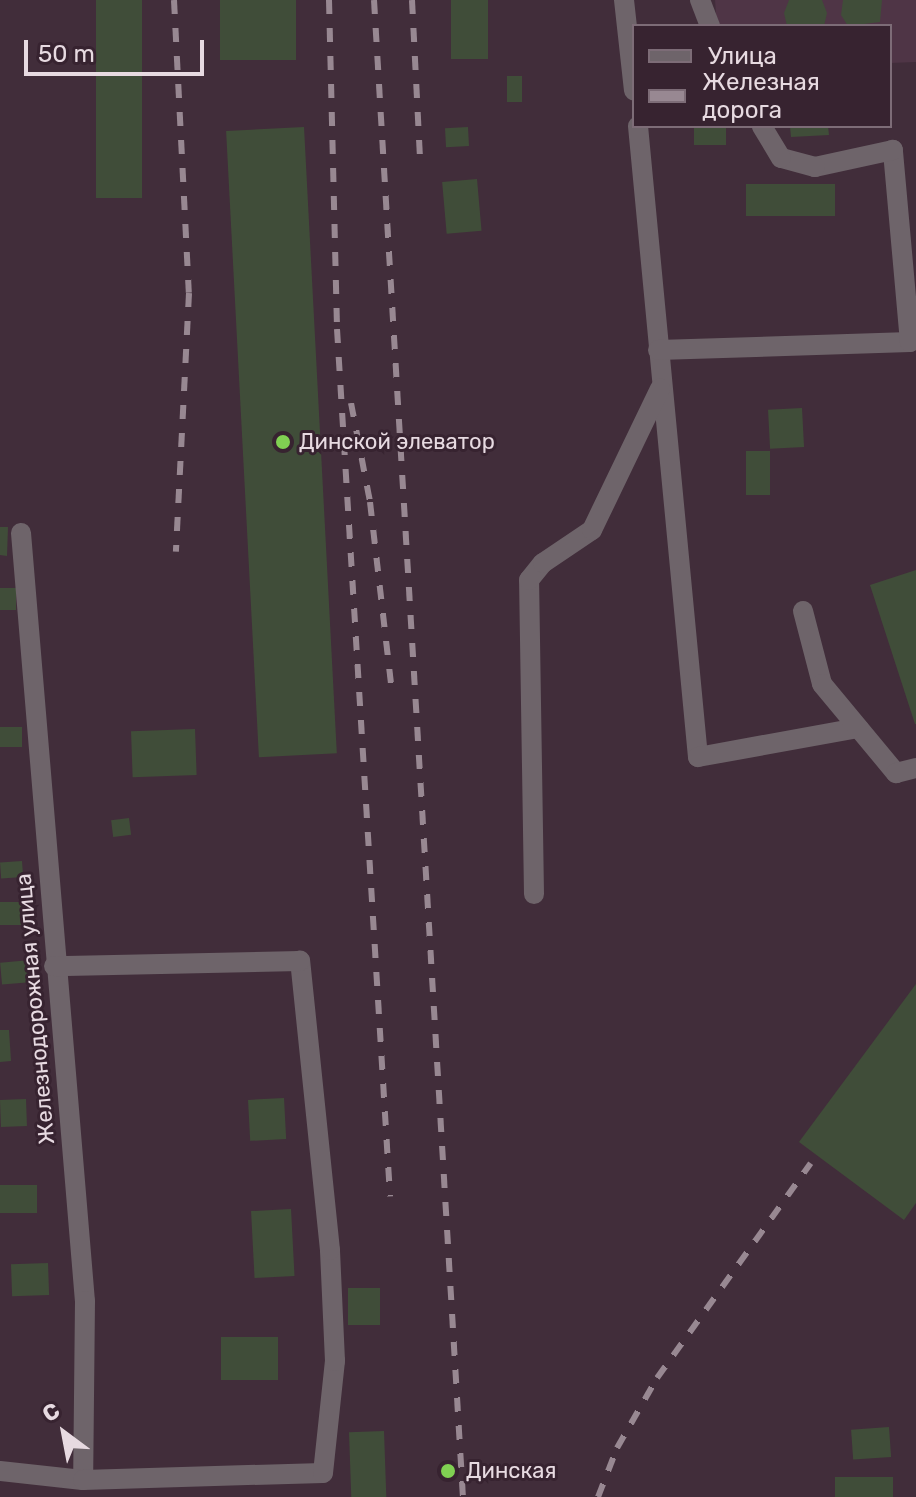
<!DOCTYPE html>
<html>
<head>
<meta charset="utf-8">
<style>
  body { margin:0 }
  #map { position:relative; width:916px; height:1497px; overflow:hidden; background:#412d3a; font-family:Rubik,sans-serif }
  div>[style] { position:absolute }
  .built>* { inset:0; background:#4f3546 }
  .building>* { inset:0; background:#404d39; transform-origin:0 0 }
  .minor>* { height:20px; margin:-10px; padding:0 10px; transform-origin:10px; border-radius:10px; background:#6e646a }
  .rail>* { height:6px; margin-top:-3px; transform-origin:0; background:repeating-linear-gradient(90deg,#988892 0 14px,transparent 0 28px) }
  .dots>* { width:22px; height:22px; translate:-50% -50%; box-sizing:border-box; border:4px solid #372330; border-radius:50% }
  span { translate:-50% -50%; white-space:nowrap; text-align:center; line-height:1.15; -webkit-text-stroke:6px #372330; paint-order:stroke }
  .poi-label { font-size:22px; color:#e7dae1 }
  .left { translate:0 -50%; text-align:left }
  .street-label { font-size:22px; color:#e7dae1 }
  .legend { position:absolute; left:632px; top:24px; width:260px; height:104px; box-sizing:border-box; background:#372330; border:2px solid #7d6c77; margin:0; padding:10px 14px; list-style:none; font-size:24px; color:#e7dae1 }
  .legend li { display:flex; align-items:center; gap:16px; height:40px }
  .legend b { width:40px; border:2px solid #7d6c77 }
  .north { position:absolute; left:24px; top:1393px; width:80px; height:80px; -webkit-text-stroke:6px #372330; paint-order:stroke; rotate:328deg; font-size:22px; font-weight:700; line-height:32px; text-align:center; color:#e7dae1 }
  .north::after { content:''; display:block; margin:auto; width:28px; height:36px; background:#e7dae1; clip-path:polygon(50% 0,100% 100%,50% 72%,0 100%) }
  .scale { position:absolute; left:24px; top:40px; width:180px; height:36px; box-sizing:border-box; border:4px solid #e7dae1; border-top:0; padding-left:10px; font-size:24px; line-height:28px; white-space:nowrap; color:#e7dae1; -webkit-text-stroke:6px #372330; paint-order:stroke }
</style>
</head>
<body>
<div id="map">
  <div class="built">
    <div style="clip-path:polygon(715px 0,916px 0,916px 62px,890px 63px,890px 26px,717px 26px)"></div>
  </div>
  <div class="building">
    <div style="left:96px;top:0;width:46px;height:198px"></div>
    <div style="left:220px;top:0;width:76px;height:60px"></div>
    <div style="left:451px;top:0;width:37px;height:59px"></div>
    <div style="clip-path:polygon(789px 0,822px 0,827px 13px,824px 26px,787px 26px,784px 13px)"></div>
    <div style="clip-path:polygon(843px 0,882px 0,880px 22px,848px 26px,841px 15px)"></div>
    <div style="left:507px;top:76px;width:15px;height:26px"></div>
    <div style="left:694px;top:126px;width:32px;height:19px"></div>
    <div style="clip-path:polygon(790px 126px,828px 126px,829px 135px,791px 137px)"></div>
    <div style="left:304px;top:127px;width:627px;height:78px;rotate:87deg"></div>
    <div style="left:468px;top:127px;width:19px;height:23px;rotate:87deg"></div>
    <div style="left:477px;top:179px;width:52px;height:35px;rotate:85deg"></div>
    <div style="left:746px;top:184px;width:89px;height:32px"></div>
    <div style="left:802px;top:408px;width:39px;height:34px;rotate:87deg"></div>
    <div style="left:746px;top:451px;width:24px;height:44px"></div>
    <div style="clip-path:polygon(0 527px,8px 527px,7px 556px,0 555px)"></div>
    <div style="clip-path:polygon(916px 570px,916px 724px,915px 724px,870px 585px)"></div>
    <div style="left:0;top:588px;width:16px;height:22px"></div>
    <div style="left:0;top:727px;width:22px;height:20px"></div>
    <div style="left:195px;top:729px;width:46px;height:64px;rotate:88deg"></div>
    <div style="left:129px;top:818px;width:17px;height:18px;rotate:83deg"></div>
    <div style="left:22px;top:861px;width:16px;height:22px;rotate:86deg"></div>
    <div style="left:0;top:902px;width:25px;height:23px"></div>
    <div style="left:31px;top:960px;width:22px;height:31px;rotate:85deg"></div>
    <div style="clip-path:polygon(916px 984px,916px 1203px,904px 1220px,799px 1142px)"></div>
    <div style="clip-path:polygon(0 1030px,9px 1030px,11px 1061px,0 1062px)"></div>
    <div style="left:284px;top:1098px;width:41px;height:36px;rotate:87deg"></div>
    <div style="left:26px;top:1099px;width:27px;height:26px;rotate:88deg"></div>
    <div style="left:0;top:1185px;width:37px;height:28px"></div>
    <div style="left:291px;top:1209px;width:67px;height:40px;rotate:87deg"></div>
    <div style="left:48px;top:1263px;width:32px;height:37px;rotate:88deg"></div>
    <div style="left:348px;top:1288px;width:32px;height:37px"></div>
    <div style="left:221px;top:1337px;width:57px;height:43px"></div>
    <div style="left:889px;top:1427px;width:30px;height:38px;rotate:86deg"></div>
    <div style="left:384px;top:1431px;width:66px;height:35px;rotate:88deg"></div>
    <div style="left:893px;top:1477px;width:20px;height:58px;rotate:90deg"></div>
  </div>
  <div class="minor">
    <div style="left:624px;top:0;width:91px;rotate:83.7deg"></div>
    <div style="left:700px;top:0;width:28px;rotate:69deg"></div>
    <div style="left:638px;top:126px;width:634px;rotate:84.57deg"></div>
    <div style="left:698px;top:757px;width:163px;rotate:-10.3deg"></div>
    <div style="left:658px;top:350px;width:252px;rotate:-1.8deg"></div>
    <div style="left:910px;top:342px;width:193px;rotate:-95.1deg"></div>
    <div style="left:893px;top:150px;width:80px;rotate:167.7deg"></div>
    <div style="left:815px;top:167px;width:35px;rotate:-165deg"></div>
    <div style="left:781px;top:158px;width:37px;rotate:-121deg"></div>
    <div style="left:21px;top:533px;width:771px;rotate:85.24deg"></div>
    <div style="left:85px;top:1301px;width:179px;rotate:90.6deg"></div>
    <div style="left:803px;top:611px;width:75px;rotate:75.4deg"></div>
    <div style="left:822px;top:684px;width:116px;rotate:50.3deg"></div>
    <div style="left:896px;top:773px;width:21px;rotate:-14deg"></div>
    <div style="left:534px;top:894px;width:314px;rotate:-90.9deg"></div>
    <div style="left:529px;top:580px;width:22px;rotate:-51deg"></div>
    <div style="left:543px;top:563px;width:59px;rotate:-34deg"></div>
    <div style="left:592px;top:530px;width:157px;rotate:-64.3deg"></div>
    <div style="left:0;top:1471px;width:83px;rotate:6.2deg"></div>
    <div style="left:83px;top:1480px;width:240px;rotate:-1.7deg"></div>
    <div style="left:323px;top:1473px;width:113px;rotate:-83.9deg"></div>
    <div style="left:335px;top:1361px;width:111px;rotate:-92.6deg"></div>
    <div style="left:330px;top:1250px;width:291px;rotate:-95.9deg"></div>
    <div style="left:300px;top:961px;width:246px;rotate:178.8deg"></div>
  </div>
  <div class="rail">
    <div style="left:174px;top:0;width:293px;rotate:87.1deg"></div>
    <div style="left:189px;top:293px;width:259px;rotate:92.9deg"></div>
    <div style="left:329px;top:0;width:329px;rotate:88.6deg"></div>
    <div style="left:337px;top:329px;width:869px;rotate:86.5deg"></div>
    <div style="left:374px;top:0;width:1500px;rotate:86.6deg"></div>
    <div style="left:412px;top:0;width:156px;rotate:87.1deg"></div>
    <div style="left:351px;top:403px;width:101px;rotate:79.1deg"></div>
    <div style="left:370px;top:502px;width:183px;rotate:83.4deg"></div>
    <div style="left:598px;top:1497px;width:53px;rotate:-68.8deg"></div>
    <div style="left:617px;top:1448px;width:81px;rotate:-60.3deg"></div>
    <div style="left:657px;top:1378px;width:264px;rotate:-54.4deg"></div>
  </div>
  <div class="dots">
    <div style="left:283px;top:442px;background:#80d052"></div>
    <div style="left:448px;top:1471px;background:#80d052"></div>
  </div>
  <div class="poi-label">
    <span class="left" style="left:299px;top:442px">Динской элеватор</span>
    <span class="left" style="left:466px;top:1471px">Динская</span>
  </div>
  <div class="street-label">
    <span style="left:35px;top:1009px;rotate:-95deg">Железнодорожная улица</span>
  </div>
  <ul class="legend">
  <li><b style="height:10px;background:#6e646a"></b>Улица</li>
  <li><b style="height:10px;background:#988892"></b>Железная дорога</li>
  </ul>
  <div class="north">С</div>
  <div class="scale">50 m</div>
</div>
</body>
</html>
